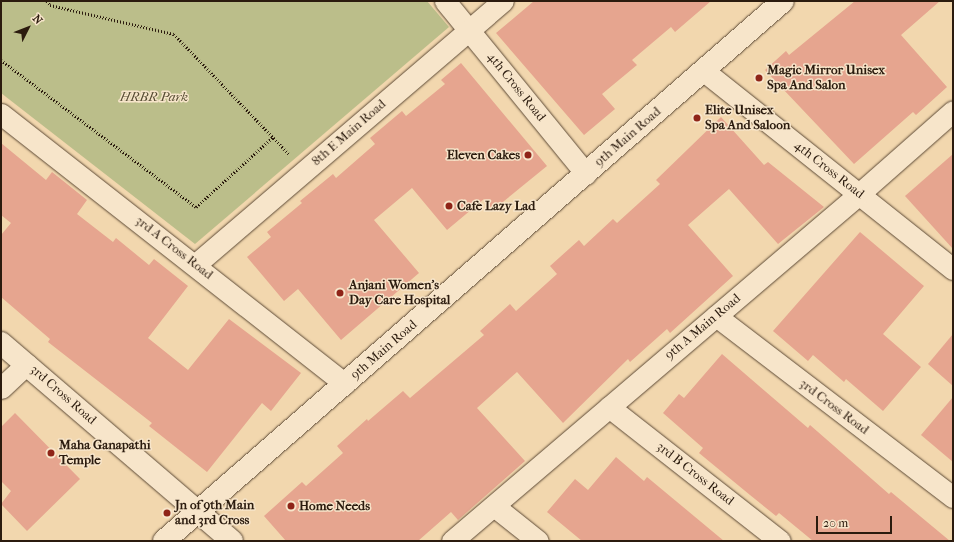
<!DOCTYPE html>
<html>
<head>
<meta charset="utf-8">
<style>
  body { margin:0 }
  #map { position:relative; width:954px; height:542px; overflow:hidden; background:#f2d7ae; font-family:"IM FELL French Canon",serif }
  div>[style] { position:absolute }
  .green>* { inset:0; background:#bbbe8a }
  .building>* { inset:0; background:#e6a58f }
  .path>* { height:2.5px; margin-top:-1.25px; transform-origin:0; background:repeating-linear-gradient(90deg,#2b1b0e 0 1px,transparent 0 3px) }
  .roads { filter:drop-shadow(0 0 1px #5d4a36) drop-shadow(0 0 1px #5d4a36) }
  .minor>* { height:21px; margin:-10.5px; padding:0 10.5px; transform-origin:10.5px; border-radius:10.5px; background:#f7e5ca }
  .tertiary>* { height:22px; margin:-11px; padding:0 11px; transform-origin:11px; border-radius:11px; background:#f7e5ca }
  .dots>* { width:11px; height:11px; translate:-50% -50%; box-sizing:border-box; border:2px solid #f7e5ca; border-radius:50% }
  span { translate:-50% -50%; white-space:nowrap; text-align:center; line-height:1.15; -webkit-text-stroke:3px #f7e5ca; paint-order:stroke }
  .poi-label { font-size:13px; color:#2b1b0e; font-weight:700 }
  .left { translate:0 -50%; text-align:left }
  .right { translate:-100% -50%; text-align:right }
  .street-label { font-size:13px; color:#2b1b0e }
  .park-label { font-size:13px; color:#564c33; font-style:italic }
  .frame { position:absolute; inset:0; border:2px solid #2b1b0e; pointer-events:none }
  .north { position:absolute; left:8px; top:8px; width:40px; height:40px; -webkit-text-stroke:3px #f7e5ca; paint-order:stroke; rotate:48deg; font-size:11px; font-weight:700; line-height:16px; text-align:center; color:#2b1b0e }
  .north::after { content:''; display:block; margin:auto; width:14px; height:18px; background:#2b1b0e; clip-path:polygon(50% 0,100% 100%,50% 72%,0 100%) }
  .scale { position:absolute; left:816px; top:516px; width:76px; height:18px; box-sizing:border-box; border:2px solid #2b1b0e; border-top:0; padding-left:5px; font-size:12px; line-height:14px; white-space:nowrap; color:#2b1b0e; -webkit-text-stroke:3px #f7e5ca; paint-order:stroke }
</style>
</head>
<body>
<div id="map">
  <div class="green">
    <div style="clip-path:polygon(1px 1px,427px 1px,449px 27px,195px 244px,1px 93px)"></div>
  </div>
  <div class="building">
    <div style="clip-path:polygon(534px 1px,711px 1px,675px 32px,671px 27px,632px 60px,637px 65px,602px 94px,615px 109px,584px 135px,496px 33px)"></div>
    <div style="clip-path:polygon(855px 1px,940px 1px,901px 35px,947px 87px,916px 115px,913px 112px,854px 164px,765px 70px,786px 51px,789px 55px)"></div>
    <div style="clip-path:polygon(461px 63px,547px 166px,493px 210px,484px 199px,447px 230px,412px 188px,374px 220px,419px 273px,341px 340px,298px 289px,284px 301px,247px 257px,271px 237px,267px 232px,302px 203px,300px 201px,333px 174px,336px 178px,375px 144px,370px 138px,402px 111px,406px 116px,445px 84px,441px 80px)"></div>
    <div style="clip-path:polygon(721px 117px,764px 165px,768px 162px,824px 207px,778px 244px,729px 189px,688px 225px,733px 276px,670px 333px,667px 329px,630px 362px,628px 359px,563px 423px,517px 372px,477px 408px,525px 461px,458px 520px,451px 512px,418px 541px,286px 541px,264px 516px,302px 482px,306px 486px,343px 453px,337px 446px,367px 419px,368px 421px,403px 391px,410px 398px,484px 335px,480px 331px,510px 304px,516px 311px,557px 274px,550px 266px,579px 240px,584px 246px,613px 219px,617px 223px,660px 184px,656px 180px)"></div>
    <div style="clip-path:polygon(1px 143px,46px 180px,52px 172px,87px 200px,77px 214px,113px 242px,116px 238px,149px 265px,154px 259px,188px 286px,148px 338px,188px 370px,229px 319px,301px 373px,271px 411px,262px 403px,207px 472px,149px 426px,152px 423px,48px 342px,50px 339px,1px 297px,1px 235px,11px 223px,1px 215px)"></div>
    <div style="clip-path:polygon(953px 154px,953px 249px,905px 196px)"></div>
    <div style="clip-path:polygon(860px 232px,924px 286px,883px 334px,921px 367px,883px 411px,846px 379px,844px 382px,813px 355px,808px 361px,773px 331px)"></div>
    <div style="clip-path:polygon(953px 334px,953px 386px,928px 364px)"></div>
    <div style="clip-path:polygon(722px 354px,808px 428px,810px 425px,889px 494px,891px 492px,950px 541px,813px 541px,779px 513px,776px 516px,750px 495px,699px 453px,703px 448px,663px 413px,679px 394px,684px 398px)"></div>
    <div style="clip-path:polygon(953px 397px,953px 462px,921px 435px)"></div>
    <div style="clip-path:polygon(15px 413px,80px 479px,27px 531px,1px 504px,11px 491px,1px 481px,1px 427px)"></div>
    <div style="clip-path:polygon(616px 457px,644px 481px,647px 477px,724px 541px,582px 541px,547px 512px,575px 479px,588px 490px)"></div>
  </div>
  <div class="path">
    <div style="left:47px;top:1px;width:5px;rotate:53deg"></div>
    <div style="left:50px;top:5px;width:127px;rotate:13.2deg"></div>
    <div style="left:174px;top:34px;width:166px;rotate:46.2deg"></div>
    <div style="left:1px;top:60px;width:244px;rotate:37deg"></div>
    <div style="left:196px;top:207px;width:104px;rotate:-42.3deg"></div>
  </div>
  <div class="roads">
    <div class="minor">
      <div style="left:445px;top:1px;width:223px;rotate:50.8deg"></div>
      <div style="left:704px;top:71px;width:318px;rotate:38.5deg"></div>
      <div style="left:1px;top:114px;width:437px;rotate:38.1deg"></div>
      <div style="left:196px;top:264px;width:404px;rotate:-40.6deg"></div>
      <div style="left:716px;top:316px;width:298px;rotate:37.4deg"></div>
      <div style="left:1px;top:388px;width:35px;rotate:-43deg"></div>
      <div style="left:609px;top:407px;width:217px;rotate:38.1deg"></div>
      <div style="left:494px;top:506px;width:56px;rotate:38.5deg"></div>
      <div style="left:452px;top:541px;width:535px;rotate:-40.45deg"></div>
      <div style="left:859px;top:194px;width:125px;rotate:-41.4deg"></div>
    </div>
    <div class="tertiary">
      <div style="left:1px;top:343px;width:304px;rotate:40.6deg"></div>
      <div style="left:164px;top:541px;width:821px;rotate:-41.1deg"></div>
    </div>
  </div>
  <div class="dots">
    <div style="left:759px;top:78px;background:#8f2418"></div>
    <div style="left:697px;top:118px;background:#8f2418"></div>
    <div style="left:528px;top:155px;background:#8f2418"></div>
    <div style="left:449px;top:206px;background:#8f2418"></div>
    <div style="left:340px;top:293px;background:#8f2418"></div>
    <div style="left:51px;top:453px;background:#8f2418"></div>
    <div style="left:291px;top:506px;background:#8f2418"></div>
    <div style="left:167px;top:513px;background:#8f2418"></div>
  </div>
  <div class="poi-label">
    <span class="left" style="left:767px;top:78px">Magic Mirror Unisex<br>Spa And Salon</span>
    <span class="left" style="left:705px;top:118px">Elite Unisex<br>Spa And Saloon</span>
    <span class="right" style="left:520px;top:155px">Eleven Cakes</span>
    <span class="left" style="left:457px;top:206px">Cafe Lazy Lad</span>
    <span class="left" style="left:349px;top:293px">Anjani Women's<br>Day Care Hospital</span>
    <span class="left" style="left:59px;top:453px">Maha Ganapathi<br>Temple</span>
    <span class="left" style="left:175px;top:513px">Jn of 9th Main<br>and 3rd Cross</span>
    <span class="left" style="left:299px;top:506px">Home Needs</span>
  </div>
  <div class="street-label">
    <span style="left:516px;top:87px;rotate:51deg">4th Cross Road</span>
    <span style="left:349px;top:133px;rotate:-41deg">8th E Main Road</span>
    <span style="left:628px;top:137px;rotate:-41deg">9th Main Road</span>
    <span style="left:829px;top:170px;rotate:38deg">4th Cross Road</span>
    <span style="left:174px;top:248px;rotate:38deg">3rd A Cross Road</span>
    <span style="left:703px;top:327px;rotate:-40deg">9th A Main Road</span>
    <span style="left:384px;top:350px;rotate:-41deg">9th Main Road</span>
    <span style="left:63px;top:395px;rotate:41deg">3rd Cross Road</span>
    <span style="left:834px;top:407px;rotate:37deg">3rd Cross Road</span>
    <span style="left:695px;top:474px;rotate:38deg">3rd B Cross Road</span>
  </div>
  <div class="park-label">
    <span style="left:154px;top:97px">HRBR Park</span>
  </div>
  <div class="frame"></div>
  <div class="north">N</div>
  <div class="scale">20 m</div>
</div>
</body>
</html>
